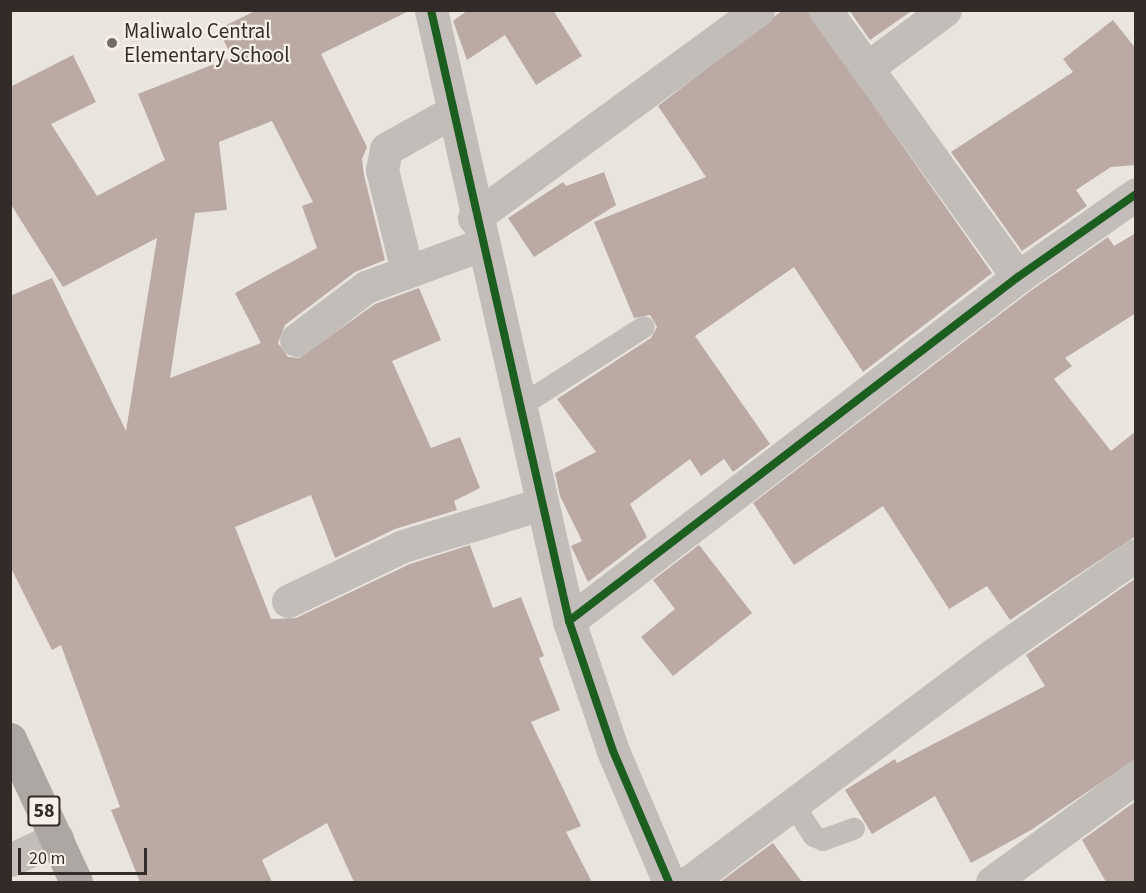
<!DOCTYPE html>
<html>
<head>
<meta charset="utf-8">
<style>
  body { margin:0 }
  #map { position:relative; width:1146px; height:893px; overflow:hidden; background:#eae4df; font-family:"Source Sans 3",sans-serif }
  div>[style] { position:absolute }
  .building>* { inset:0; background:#bbaaa3 }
  .service>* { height:22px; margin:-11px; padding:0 11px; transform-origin:11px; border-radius:11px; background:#c2bdb9 }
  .minor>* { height:33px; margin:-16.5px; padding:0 16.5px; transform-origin:16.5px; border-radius:16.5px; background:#c2bdb9 }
  .trunk>* { height:33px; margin:-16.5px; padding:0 16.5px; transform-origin:16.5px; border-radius:16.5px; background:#ada7a3 }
  .cycleway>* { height:8px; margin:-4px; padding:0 4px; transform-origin:4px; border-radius:4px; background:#1b5e20 }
  .dots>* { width:16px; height:16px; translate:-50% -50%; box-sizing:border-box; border:3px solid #f6efe7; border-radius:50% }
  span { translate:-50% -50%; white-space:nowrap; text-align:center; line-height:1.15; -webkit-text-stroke:4.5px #f6efe7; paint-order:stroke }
  .shield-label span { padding:2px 4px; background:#f6efe7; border:2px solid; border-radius:4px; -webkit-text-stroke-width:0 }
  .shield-label { font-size:20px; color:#322b28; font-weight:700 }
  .poi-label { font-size:21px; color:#322b28 }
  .left { translate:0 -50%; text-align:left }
  .frame { position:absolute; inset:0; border:12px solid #322b28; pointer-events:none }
  .scale { position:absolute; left:18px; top:848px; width:129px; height:27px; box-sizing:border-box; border:3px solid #322b28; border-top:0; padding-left:8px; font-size:18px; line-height:21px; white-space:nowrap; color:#322b28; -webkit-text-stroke:4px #f6efe7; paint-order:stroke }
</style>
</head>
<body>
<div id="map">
  <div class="building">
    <div style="clip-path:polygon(evenodd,257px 10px,411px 10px,321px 54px,367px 147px,362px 159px,364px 175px,385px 260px,355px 272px,285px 325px,278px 343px,288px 357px,299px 358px,375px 304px,419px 288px,441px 340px,392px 361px,431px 448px,460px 437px,480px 488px,454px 501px,457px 510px,395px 529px,335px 558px,311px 495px,235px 527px,271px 619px,296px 618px,410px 564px,470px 545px,493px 608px,521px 597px,544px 656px,539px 658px,560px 710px,531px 722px,581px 826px,566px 832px,592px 882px,354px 882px,327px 823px,262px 860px,272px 882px,140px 882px,111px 810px,120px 807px,61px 645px,52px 650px,10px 566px,10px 296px,52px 278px,126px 431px,157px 238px,63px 287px,10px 203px,10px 87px,73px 55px,96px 102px,51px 124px,97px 196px,165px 160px,138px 94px,232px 57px,218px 29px,257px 10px,272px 121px,313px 202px,302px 206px,317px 248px,235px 293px,261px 343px,170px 378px,195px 213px,227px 210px,219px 142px,272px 121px)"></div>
    <div style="clip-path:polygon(468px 10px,553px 10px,582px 56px,536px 85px,505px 35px,467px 60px,453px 21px)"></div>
    <div style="clip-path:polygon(783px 10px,807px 10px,992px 273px,863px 372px,794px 267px,695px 336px,770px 444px,733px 472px,724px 459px,701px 476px,690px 459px,630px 504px,647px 537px,588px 582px,571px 546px,582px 541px,560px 496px,555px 473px,596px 452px,557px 399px,651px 338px,657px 327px,650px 315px,634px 318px,594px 222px,706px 177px,658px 106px)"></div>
    <div style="clip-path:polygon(849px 10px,913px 10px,870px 40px)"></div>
    <div style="clip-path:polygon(1113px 20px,1136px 49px,1136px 165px,1111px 167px,1076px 190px,1087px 206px,1022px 251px,951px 152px,1073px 72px,1063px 59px)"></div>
    <div style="clip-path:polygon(604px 172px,616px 205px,534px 257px,508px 218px,563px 182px,566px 186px)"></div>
    <div style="clip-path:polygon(1136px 233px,1136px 313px,1065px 358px,1072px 366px,1054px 379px,1111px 451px,1136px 431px,1136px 536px,1010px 620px,987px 586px,949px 609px,883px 506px,794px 565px,753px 503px,1029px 292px,1108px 237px,1114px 246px)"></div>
    <div style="clip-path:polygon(699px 545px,752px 613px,673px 676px,641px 637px,675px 609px,653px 580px)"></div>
    <div style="clip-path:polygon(1136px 578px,1136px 759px,1031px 830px,971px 863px,935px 796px,872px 834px,845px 790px,895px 759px,897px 763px,1045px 686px,1026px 655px)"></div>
    <div style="clip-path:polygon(1136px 801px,1136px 882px,1106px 882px,1082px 840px)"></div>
    <div style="clip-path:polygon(773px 843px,802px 882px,720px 882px)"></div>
  </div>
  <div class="service">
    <div style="left:519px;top:407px;width:148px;rotate:-32.6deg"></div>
    <div style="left:793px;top:804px;width:38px;rotate:57deg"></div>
    <div style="left:814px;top:836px;width:10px;rotate:24deg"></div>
    <div style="left:823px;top:840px;width:33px;rotate:-20deg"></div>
  </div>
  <div class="minor">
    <div style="left:431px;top:10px;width:626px;rotate:77.27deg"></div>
    <div style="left:569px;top:621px;width:137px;rotate:71.3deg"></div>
    <div style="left:613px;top:751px;width:142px;rotate:66.9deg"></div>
    <div style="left:825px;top:10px;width:72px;rotate:54.1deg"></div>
    <div style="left:867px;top:68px;width:97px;rotate:-36.6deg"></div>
    <div style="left:867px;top:68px;width:258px;rotate:54.2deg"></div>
    <div style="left:474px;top:218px;width:352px;rotate:-36.2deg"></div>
    <div style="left:407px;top:271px;width:104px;rotate:-103.9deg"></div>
    <div style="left:382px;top:170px;width:21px;rotate:-79deg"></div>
    <div style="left:386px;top:149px;width:76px;rotate:-29.3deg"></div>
    <div style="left:296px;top:340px;width:88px;rotate:-37.1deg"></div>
    <div style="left:366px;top:287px;width:122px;rotate:-20.1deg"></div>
    <div style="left:288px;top:601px;width:127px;rotate:-25.6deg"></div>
    <div style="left:403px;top:546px;width:144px;rotate:-16.9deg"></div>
    <div style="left:569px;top:621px;width:566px;rotate:-37.46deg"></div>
    <div style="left:1018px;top:277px;width:144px;rotate:-35.1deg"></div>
    <div style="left:10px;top:860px;width:52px;rotate:-25.1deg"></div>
    <div style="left:689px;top:882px;width:381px;rotate:-36.8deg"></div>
    <div style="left:994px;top:654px;width:173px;rotate:-34.9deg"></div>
    <div style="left:992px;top:882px;width:178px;rotate:-36.1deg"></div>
  </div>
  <div class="trunk">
    <div style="left:10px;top:739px;width:157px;rotate:65.2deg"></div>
  </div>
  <div class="cycleway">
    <div style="left:431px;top:10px;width:626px;rotate:77.27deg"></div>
    <div style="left:569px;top:621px;width:137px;rotate:71.3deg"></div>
    <div style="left:613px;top:751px;width:142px;rotate:66.9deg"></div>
    <div style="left:569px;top:621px;width:566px;rotate:-37.46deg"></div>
    <div style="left:1018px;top:277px;width:144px;rotate:-35.1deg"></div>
  </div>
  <div class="dots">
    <div style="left:112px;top:43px;background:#726c68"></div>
  </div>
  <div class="shield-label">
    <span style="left:44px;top:811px">58</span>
  </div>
  <div class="poi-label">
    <span class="left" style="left:124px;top:43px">Maliwalo Central<br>Elementary School</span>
  </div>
  <div class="frame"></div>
  <div class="scale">20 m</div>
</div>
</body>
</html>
